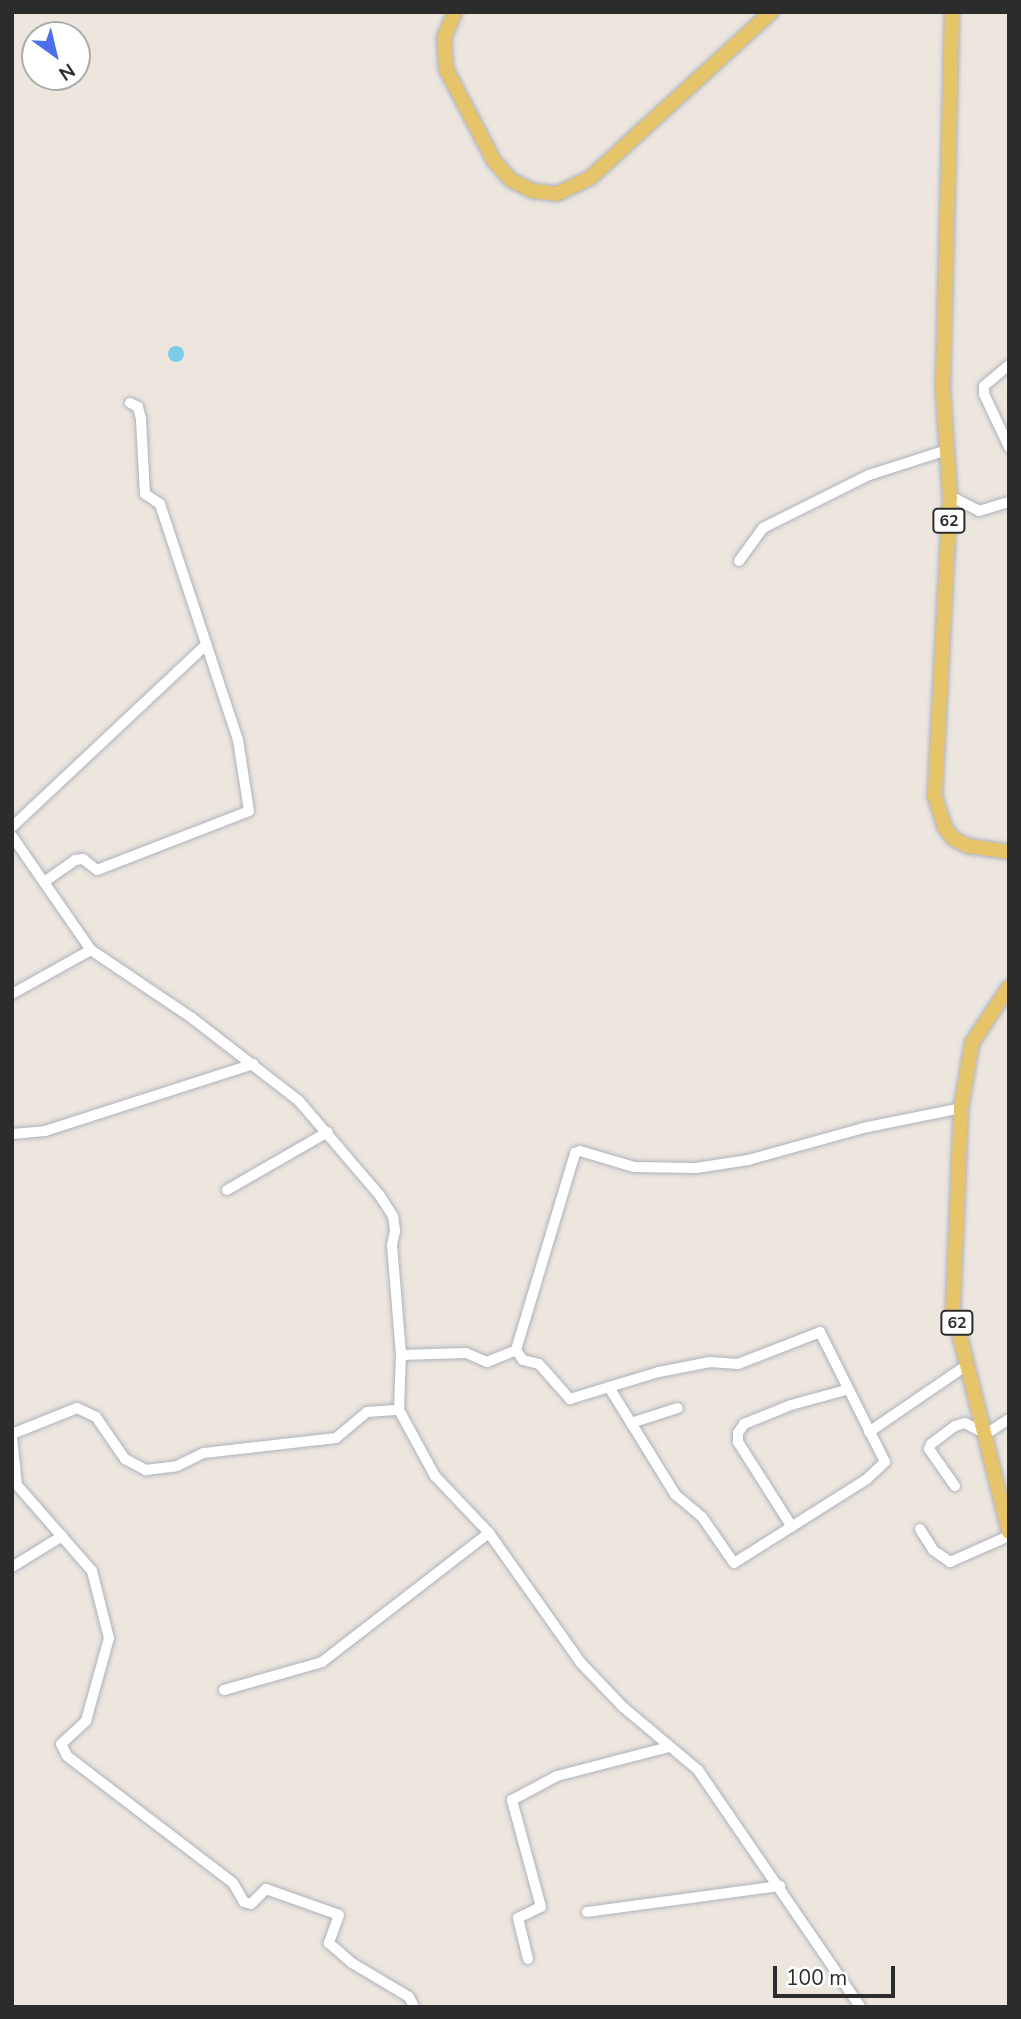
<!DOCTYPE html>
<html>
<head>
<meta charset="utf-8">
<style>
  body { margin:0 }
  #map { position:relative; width:1021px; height:2019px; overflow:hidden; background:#ece6df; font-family:"Nunito Sans",sans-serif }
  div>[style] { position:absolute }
  .water>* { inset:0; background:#7bcce6 }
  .round { border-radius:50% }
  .roads { filter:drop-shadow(0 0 2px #afb2bb) drop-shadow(0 0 2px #afb2bb) }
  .minor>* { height:10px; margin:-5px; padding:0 5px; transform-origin:5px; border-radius:5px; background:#fff }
  .major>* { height:14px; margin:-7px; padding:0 7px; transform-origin:7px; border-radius:7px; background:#e6c56a }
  span { translate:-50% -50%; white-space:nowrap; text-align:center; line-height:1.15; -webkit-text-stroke:7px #fff; paint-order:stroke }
  .shield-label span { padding:2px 5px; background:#fff; border:2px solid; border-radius:5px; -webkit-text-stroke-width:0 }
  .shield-label { font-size:16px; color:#2c2c2c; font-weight:700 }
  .frame { position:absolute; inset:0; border:14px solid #2c2c2c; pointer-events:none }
  .north { position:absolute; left:21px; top:21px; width:70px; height:70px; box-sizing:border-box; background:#fff; border:2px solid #ababab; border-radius:50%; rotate:146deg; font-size:19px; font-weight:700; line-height:28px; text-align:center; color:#2c2c2c }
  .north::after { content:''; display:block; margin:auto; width:24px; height:32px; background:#4c6fec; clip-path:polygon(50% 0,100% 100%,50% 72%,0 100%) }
  .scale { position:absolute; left:773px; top:1966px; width:122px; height:32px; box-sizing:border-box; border:4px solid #2c2c2c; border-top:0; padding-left:9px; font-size:21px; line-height:24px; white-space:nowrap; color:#2c2c2c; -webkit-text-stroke:5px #fff; paint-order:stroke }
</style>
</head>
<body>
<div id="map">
  <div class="water">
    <div class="round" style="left:168px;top:346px;width:16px;height:16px"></div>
  </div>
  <div class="roads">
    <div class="minor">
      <div style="left:1009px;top:365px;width:33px;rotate:140deg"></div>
      <div style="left:984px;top:386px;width:8px;rotate:90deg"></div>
      <div style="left:984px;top:394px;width:59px;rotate:64.7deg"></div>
      <div style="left:950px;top:496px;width:33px;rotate:27deg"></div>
      <div style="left:979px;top:511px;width:31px;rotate:-17deg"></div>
      <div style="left:739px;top:561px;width:41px;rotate:-54deg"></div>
      <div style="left:763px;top:528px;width:119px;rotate:-26.6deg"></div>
      <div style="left:869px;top:475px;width:82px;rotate:-17.8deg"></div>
      <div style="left:12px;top:827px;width:266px;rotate:-43.2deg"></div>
      <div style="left:12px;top:836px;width:139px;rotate:55.3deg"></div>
      <div style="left:91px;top:950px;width:122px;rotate:34deg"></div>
      <div style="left:192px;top:1018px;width:135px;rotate:37.8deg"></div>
      <div style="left:299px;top:1101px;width:125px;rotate:49.5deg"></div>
      <div style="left:380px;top:1196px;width:24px;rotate:57deg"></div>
      <div style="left:393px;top:1216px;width:15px;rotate:82deg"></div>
      <div style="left:395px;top:1231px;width:14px;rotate:102deg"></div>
      <div style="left:392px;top:1245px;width:110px;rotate:85.3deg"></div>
      <div style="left:401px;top:1355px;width:55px;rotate:92.1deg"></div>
      <div style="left:399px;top:1410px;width:75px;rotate:61.4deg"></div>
      <div style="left:435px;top:1476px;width:79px;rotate:46.5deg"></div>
      <div style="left:489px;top:1533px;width:159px;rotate:54.7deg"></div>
      <div style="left:581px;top:1663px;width:61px;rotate:46.3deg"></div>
      <div style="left:623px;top:1707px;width:98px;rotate:40deg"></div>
      <div style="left:698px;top:1770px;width:287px;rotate:55.6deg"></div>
      <div style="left:44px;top:882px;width:38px;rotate:-35deg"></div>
      <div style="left:75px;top:860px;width:8px;rotate:-7deg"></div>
      <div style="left:83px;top:859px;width:18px;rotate:38deg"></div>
      <div style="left:97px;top:870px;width:163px;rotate:-21.2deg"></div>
      <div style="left:249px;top:811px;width:72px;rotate:-98.8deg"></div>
      <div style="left:238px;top:740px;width:249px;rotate:-108.3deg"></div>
      <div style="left:160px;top:504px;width:18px;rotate:-146deg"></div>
      <div style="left:145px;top:494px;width:75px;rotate:-93.1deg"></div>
      <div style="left:141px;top:419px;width:12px;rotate:-104deg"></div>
      <div style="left:138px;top:407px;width:9px;rotate:-153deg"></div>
      <div style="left:12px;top:994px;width:90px;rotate:-29.1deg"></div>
      <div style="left:12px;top:1134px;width:33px;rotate:-5deg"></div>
      <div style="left:45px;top:1131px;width:219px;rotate:-17.8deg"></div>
      <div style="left:227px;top:1190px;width:116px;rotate:-29.9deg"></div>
      <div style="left:516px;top:1350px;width:12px;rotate:55deg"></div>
      <div style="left:523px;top:1360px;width:16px;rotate:14deg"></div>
      <div style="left:539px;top:1364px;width:47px;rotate:48.5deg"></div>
      <div style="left:570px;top:1399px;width:41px;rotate:-17.1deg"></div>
      <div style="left:609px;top:1387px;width:52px;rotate:-16.7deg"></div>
      <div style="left:659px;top:1372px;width:52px;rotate:-11.1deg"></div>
      <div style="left:710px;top:1362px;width:28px;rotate:4deg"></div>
      <div style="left:738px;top:1364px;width:88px;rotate:-21.3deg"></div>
      <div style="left:820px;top:1332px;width:145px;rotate:63.4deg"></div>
      <div style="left:885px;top:1462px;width:25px;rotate:137deg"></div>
      <div style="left:867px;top:1479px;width:157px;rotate:147.7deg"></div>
      <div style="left:734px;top:1563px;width:56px;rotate:-124.8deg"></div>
      <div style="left:702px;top:1517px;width:35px;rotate:-140deg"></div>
      <div style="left:675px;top:1494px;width:126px;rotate:-121.7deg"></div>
      <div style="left:401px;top:1355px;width:65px;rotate:-1.8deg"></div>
      <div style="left:466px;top:1353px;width:23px;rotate:23deg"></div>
      <div style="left:487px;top:1362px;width:31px;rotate:-22deg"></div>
      <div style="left:516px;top:1350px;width:206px;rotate:-73.3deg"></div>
      <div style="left:575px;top:1153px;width:5px;rotate:-22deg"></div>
      <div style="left:580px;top:1151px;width:56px;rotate:16.5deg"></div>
      <div style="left:634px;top:1167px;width:62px;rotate:0.9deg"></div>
      <div style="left:696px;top:1168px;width:53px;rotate:-8.7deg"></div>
      <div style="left:748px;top:1160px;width:119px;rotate:-15.5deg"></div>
      <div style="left:863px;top:1128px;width:100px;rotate:-11.5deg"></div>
      <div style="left:631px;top:1423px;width:49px;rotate:-17.7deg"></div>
      <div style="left:869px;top:1432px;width:119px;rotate:-34.4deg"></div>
      <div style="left:12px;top:1434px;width:70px;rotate:-21.8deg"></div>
      <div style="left:77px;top:1408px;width:21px;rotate:25deg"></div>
      <div style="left:96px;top:1417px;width:51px;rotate:55.4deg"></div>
      <div style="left:125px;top:1459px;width:24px;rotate:28deg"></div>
      <div style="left:146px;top:1470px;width:31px;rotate:-7deg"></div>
      <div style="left:177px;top:1466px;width:30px;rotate:-26deg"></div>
      <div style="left:204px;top:1453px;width:133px;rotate:-6.5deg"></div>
      <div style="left:336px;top:1438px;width:40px;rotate:-40deg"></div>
      <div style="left:367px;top:1412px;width:32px;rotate:-4deg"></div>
      <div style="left:12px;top:1437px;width:48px;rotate:84.1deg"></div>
      <div style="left:17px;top:1485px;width:114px;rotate:48.9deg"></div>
      <div style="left:92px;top:1571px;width:69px;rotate:75.8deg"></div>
      <div style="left:109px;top:1638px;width:86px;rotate:105.5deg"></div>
      <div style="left:86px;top:1721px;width:34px;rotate:137deg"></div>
      <div style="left:61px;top:1744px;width:13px;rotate:63deg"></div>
      <div style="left:67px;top:1756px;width:209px;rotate:37.4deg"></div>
      <div style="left:233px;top:1883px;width:22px;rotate:60deg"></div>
      <div style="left:244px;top:1902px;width:7px;rotate:16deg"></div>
      <div style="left:251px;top:1904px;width:21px;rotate:-45deg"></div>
      <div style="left:266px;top:1889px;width:77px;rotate:19.6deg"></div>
      <div style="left:339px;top:1915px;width:30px;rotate:110deg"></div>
      <div style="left:329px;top:1943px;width:30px;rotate:41deg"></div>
      <div style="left:352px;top:1963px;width:66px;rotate:30.8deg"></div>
      <div style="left:409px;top:1997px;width:11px;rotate:63deg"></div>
      <div style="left:955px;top:1486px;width:45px;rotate:-125.1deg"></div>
      <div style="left:929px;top:1449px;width:5px;rotate:-68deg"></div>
      <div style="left:931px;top:1444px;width:30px;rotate:-37deg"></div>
      <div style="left:955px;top:1426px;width:10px;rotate:-17deg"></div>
      <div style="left:965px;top:1423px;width:24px;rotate:28deg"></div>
      <div style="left:986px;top:1434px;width:27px;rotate:-33deg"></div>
      <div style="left:792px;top:1527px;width:101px;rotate:-122.4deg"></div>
      <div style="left:738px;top:1442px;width:9px;rotate:-90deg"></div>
      <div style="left:738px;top:1433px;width:11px;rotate:-56deg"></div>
      <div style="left:744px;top:1424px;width:51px;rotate:-22deg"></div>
      <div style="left:791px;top:1405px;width:57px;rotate:-15.3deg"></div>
      <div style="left:920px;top:1529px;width:25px;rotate:58deg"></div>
      <div style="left:933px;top:1550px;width:21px;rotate:35deg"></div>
      <div style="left:950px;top:1562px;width:64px;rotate:-23.8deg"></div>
      <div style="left:12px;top:1567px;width:59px;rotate:-31.8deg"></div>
      <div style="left:224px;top:1690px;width:102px;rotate:-15.9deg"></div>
      <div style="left:322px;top:1662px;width:211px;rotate:-37.7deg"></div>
      <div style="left:587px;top:1912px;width:195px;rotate:-7.7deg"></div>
      <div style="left:528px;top:1959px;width:42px;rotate:-103.7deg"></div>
      <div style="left:518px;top:1918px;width:25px;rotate:-26deg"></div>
      <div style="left:541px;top:1907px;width:111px;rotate:-105.2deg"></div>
      <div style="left:512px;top:1800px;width:51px;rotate:-28.1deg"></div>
      <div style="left:557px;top:1776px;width:116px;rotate:-14.5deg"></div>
    </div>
    <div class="major">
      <div style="left:455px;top:12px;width:28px;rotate:113deg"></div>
      <div style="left:444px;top:38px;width:31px;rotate:86deg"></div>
      <div style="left:446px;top:69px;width:104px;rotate:62.4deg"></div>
      <div style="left:494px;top:161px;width:25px;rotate:48deg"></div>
      <div style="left:511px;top:180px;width:25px;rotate:27deg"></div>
      <div style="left:533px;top:191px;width:24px;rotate:7deg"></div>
      <div style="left:557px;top:194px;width:37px;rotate:-26deg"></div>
      <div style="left:590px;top:178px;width:246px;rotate:-42.5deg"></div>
      <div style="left:952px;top:12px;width:379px;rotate:91.4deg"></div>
      <div style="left:943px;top:391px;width:105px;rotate:86.2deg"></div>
      <div style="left:950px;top:496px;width:301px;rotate:92.9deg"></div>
      <div style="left:935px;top:797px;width:33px;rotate:72deg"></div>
      <div style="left:945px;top:828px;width:14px;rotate:51deg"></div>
      <div style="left:954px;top:839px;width:16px;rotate:27deg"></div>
      <div style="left:968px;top:846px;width:41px;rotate:8.3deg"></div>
      <div style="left:1009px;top:987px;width:67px;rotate:123.5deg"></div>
      <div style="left:972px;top:1043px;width:66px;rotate:99.6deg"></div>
      <div style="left:961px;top:1108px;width:201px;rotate:92.3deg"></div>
      <div style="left:953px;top:1309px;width:230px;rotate:75.9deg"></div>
    </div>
  </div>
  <div class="shield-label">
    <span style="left:949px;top:521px">62</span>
    <span style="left:957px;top:1323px">62</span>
  </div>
  <div class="frame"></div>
  <div class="north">N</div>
  <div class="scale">100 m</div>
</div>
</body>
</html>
